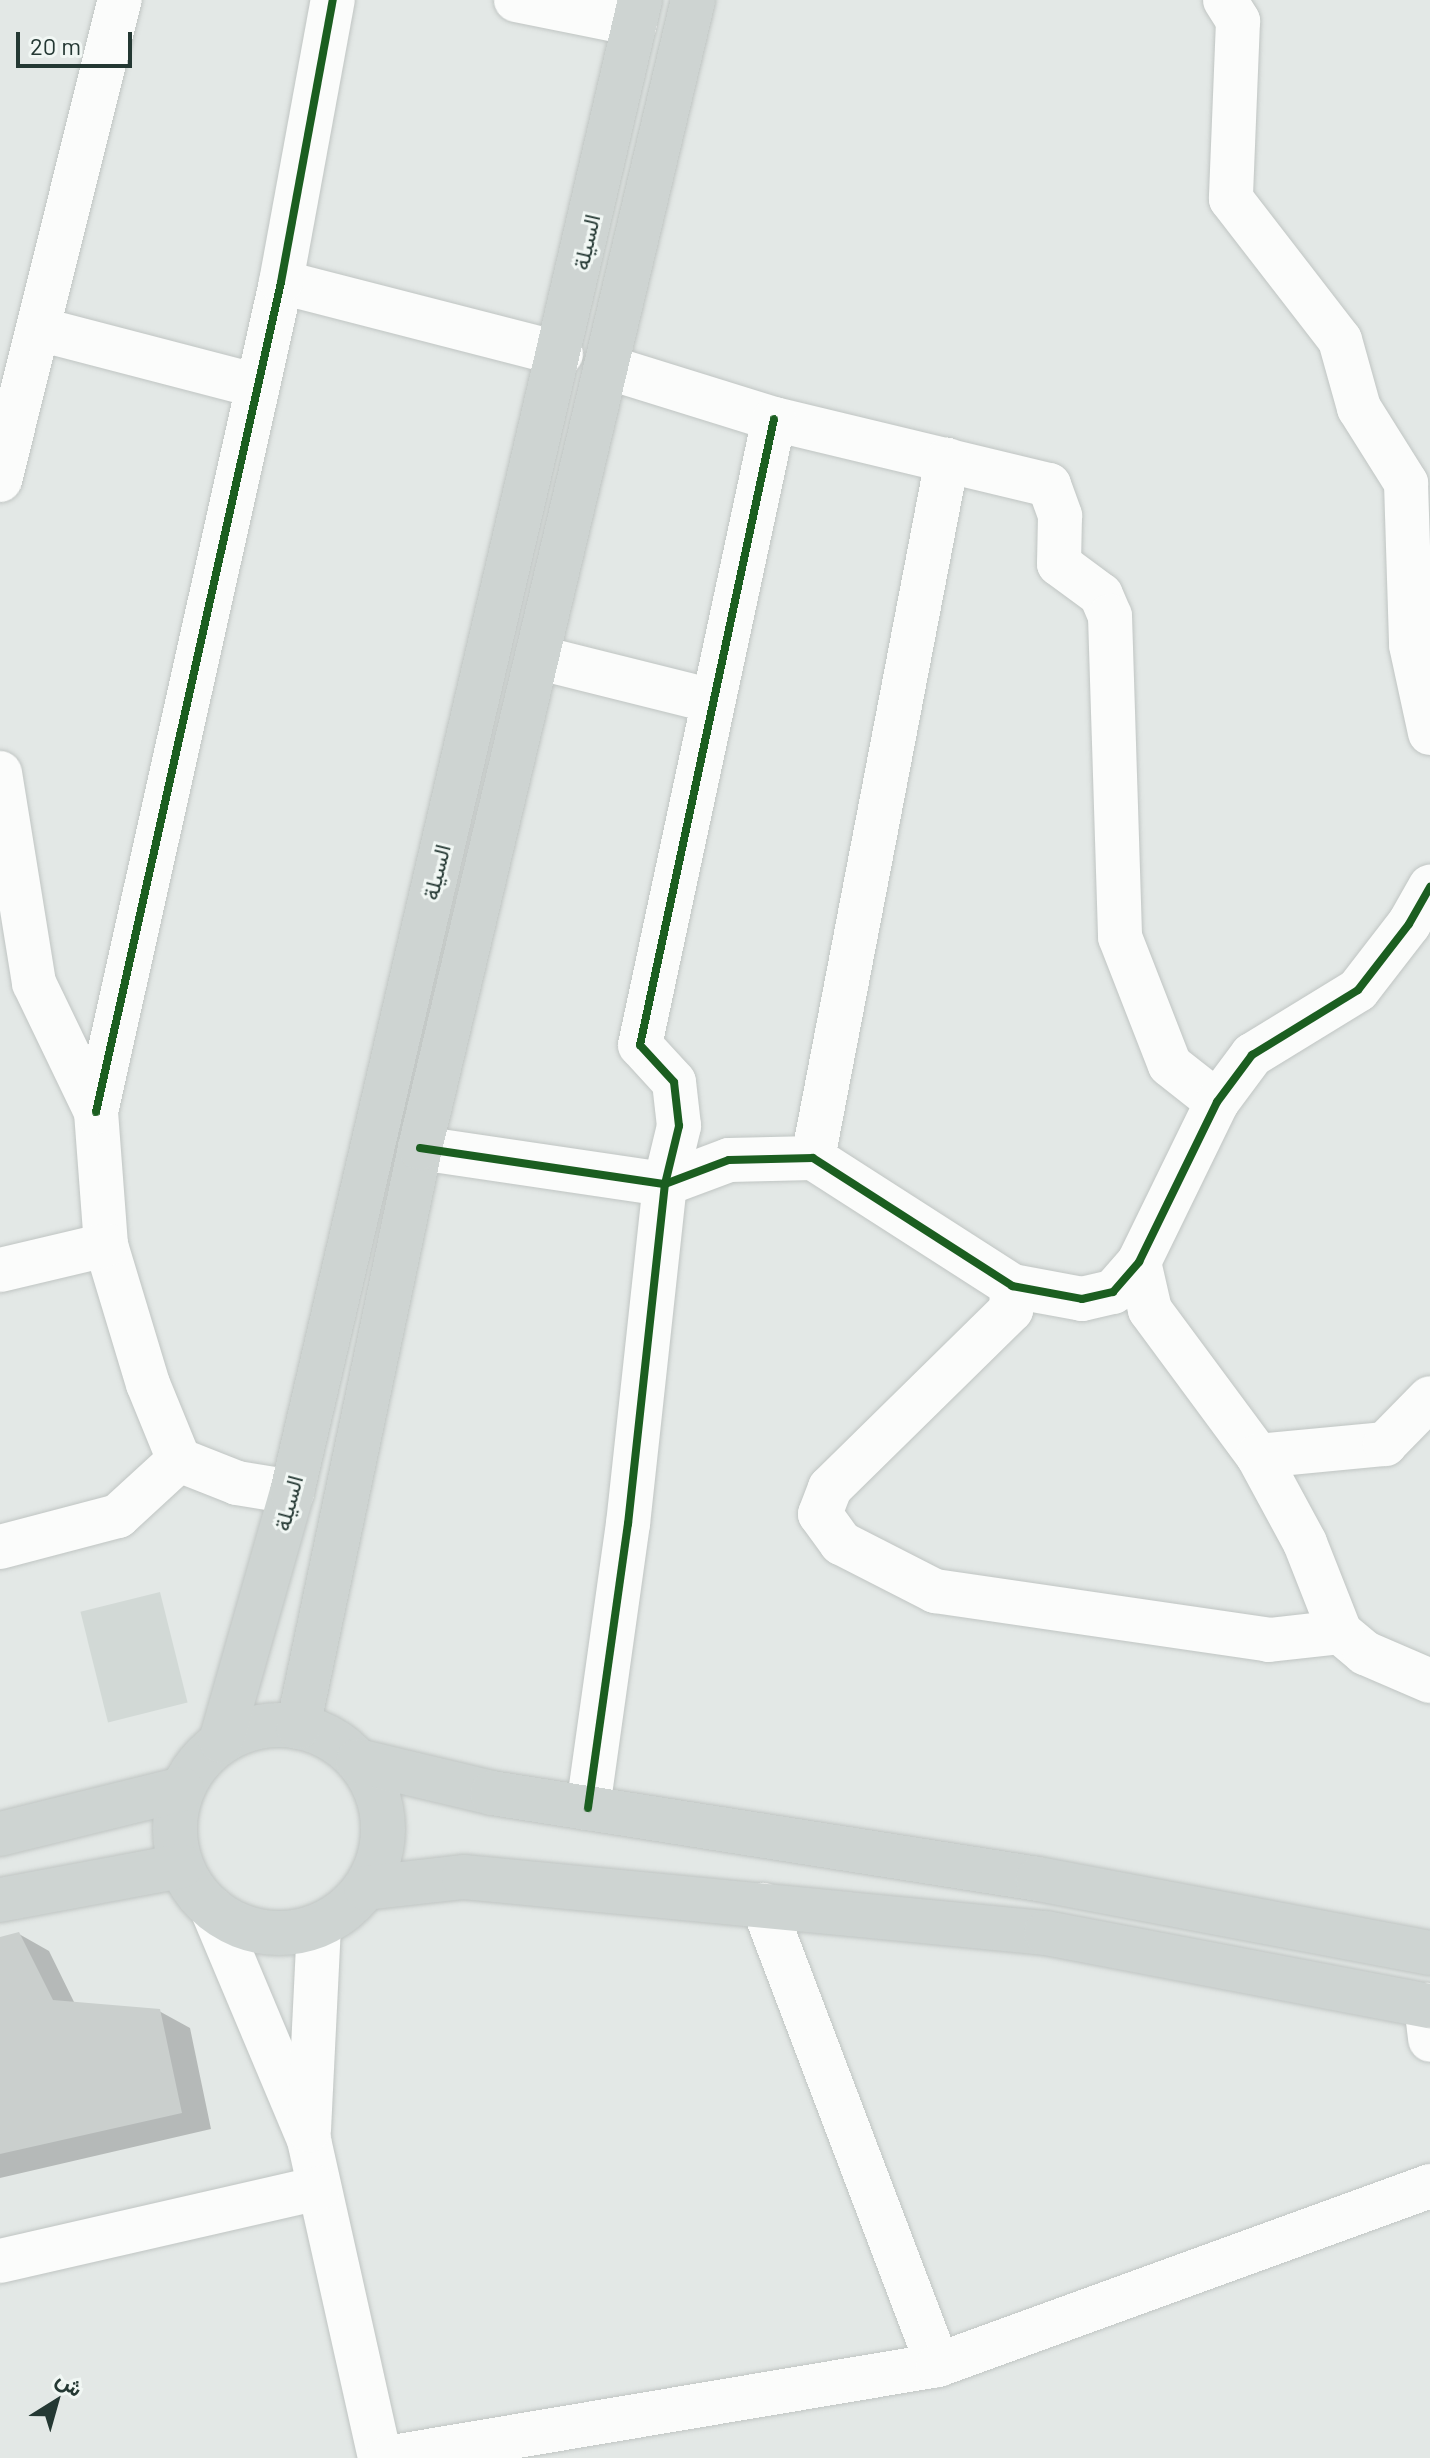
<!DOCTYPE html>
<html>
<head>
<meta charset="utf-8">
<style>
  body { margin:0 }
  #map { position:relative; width:1430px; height:2458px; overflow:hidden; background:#e3e8e6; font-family:Barlow,Vazirmatn,sans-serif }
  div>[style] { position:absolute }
  .built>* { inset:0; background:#d2d9d6; transform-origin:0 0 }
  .shadow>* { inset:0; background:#0003 }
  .building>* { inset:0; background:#cacfcd }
  .roads { filter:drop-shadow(0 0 2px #c0c5c3) drop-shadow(0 0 2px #c0c5c3) }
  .minor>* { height:44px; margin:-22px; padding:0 22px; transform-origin:22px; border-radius:22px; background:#fbfcfb }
  .major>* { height:44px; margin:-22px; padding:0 22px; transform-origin:22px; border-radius:22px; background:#ced4d2 }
  .major>.ring { margin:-22px; padding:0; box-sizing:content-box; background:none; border:44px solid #ced4d2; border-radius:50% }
  .cycleway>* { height:8px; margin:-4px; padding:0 4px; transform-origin:4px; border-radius:4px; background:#1b5e20 }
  span { translate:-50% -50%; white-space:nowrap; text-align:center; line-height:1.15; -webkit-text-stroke:6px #f1f7f4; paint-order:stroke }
  .street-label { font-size:22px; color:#243833 }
  .north { position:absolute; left:16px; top:2362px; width:80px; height:80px; -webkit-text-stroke:6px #f1f7f4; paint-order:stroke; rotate:37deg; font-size:22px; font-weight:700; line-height:32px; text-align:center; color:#243833 }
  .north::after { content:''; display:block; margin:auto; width:28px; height:36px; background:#243833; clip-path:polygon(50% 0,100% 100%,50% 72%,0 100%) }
  .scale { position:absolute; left:16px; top:32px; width:116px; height:36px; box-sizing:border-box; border:4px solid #243833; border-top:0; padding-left:10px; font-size:24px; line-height:28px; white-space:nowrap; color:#243833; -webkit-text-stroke:6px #f1f7f4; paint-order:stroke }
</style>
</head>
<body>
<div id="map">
  <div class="built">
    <div style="left:160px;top:1592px;width:114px;height:82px;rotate:76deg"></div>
  </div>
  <div class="shadow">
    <div style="clip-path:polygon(19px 1934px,49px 1951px,75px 2004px,159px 2011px,190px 2028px,211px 2129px,0 2178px,0 1939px)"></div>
  </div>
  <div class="building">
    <div style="clip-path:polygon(19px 1932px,53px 2000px,160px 2009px,182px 2113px,0 2154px,0 1937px)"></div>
  </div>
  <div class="roads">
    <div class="minor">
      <div style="left:516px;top:0;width:121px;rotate:11.4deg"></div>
      <div style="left:1225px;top:0;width:25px;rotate:58deg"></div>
      <div style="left:1238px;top:21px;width:178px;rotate:92.3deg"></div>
      <div style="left:1231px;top:199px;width:178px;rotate:52.3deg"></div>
      <div style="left:1340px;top:340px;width:71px;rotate:74.4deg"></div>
      <div style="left:1359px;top:408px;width:89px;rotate:57.9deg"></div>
      <div style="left:1406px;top:483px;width:162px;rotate:88.2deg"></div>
      <div style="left:1411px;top:645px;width:90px;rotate:77.8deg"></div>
      <div style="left:281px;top:282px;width:289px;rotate:14.4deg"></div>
      <div style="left:39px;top:329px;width:222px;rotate:14.6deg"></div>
      <div style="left:607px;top:367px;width:175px;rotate:17.3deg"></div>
      <div style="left:774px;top:419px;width:283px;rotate:13.5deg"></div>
      <div style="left:1049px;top:485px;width:33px;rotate:70deg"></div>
      <div style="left:1060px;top:516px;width:48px;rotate:91.2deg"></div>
      <div style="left:1059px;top:564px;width:52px;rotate:36.4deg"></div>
      <div style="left:1101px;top:595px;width:23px;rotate:67deg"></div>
      <div style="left:1110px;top:616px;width:321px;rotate:88.2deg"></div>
      <div style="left:1120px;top:937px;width:137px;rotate:68.7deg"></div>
      <div style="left:1170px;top:1065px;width:60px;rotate:38.2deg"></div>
      <div style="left:0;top:480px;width:495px;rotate:-76deg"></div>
      <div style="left:540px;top:658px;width:178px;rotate:14deg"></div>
      <div style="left:0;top:773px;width:213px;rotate:80.8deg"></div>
      <div style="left:34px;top:983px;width:143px;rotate:64.3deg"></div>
      <div style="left:96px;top:1112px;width:133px;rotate:85.7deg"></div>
      <div style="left:106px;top:1245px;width:145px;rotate:73.2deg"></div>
      <div style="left:148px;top:1384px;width:82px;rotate:67.8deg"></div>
      <div style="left:179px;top:1460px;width:62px;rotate:21.6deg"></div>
      <div style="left:237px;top:1483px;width:56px;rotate:9.3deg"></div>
      <div style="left:96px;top:1112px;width:850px;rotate:-77.43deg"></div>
      <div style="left:281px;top:282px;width:287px;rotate:-79.6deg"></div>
      <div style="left:420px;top:1148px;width:248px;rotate:8.4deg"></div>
      <div style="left:665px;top:1184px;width:68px;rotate:-20.6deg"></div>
      <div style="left:729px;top:1160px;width:84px;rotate:-1.4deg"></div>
      <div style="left:813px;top:1158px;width:237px;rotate:32.7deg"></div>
      <div style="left:1012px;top:1286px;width:71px;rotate:10.5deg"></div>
      <div style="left:1082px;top:1299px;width:32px;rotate:-13deg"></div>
      <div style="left:1113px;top:1292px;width:40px;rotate:-49deg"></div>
      <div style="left:1139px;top:1262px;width:178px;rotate:-64deg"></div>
      <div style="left:1217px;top:1102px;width:59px;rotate:-53.3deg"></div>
      <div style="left:1252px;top:1055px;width:124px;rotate:-31.5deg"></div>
      <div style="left:1358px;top:990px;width:83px;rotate:-52.3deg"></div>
      <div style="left:1409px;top:924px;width:43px;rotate:-60.4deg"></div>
      <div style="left:813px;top:1158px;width:711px;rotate:-79.13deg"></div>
      <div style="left:1139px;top:1262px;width:49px;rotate:77.1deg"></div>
      <div style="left:1150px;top:1310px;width:182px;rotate:53.5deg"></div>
      <div style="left:1258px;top:1456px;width:99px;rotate:61.6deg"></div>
      <div style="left:1305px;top:1543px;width:96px;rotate:68.5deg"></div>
      <div style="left:1340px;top:1632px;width:33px;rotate:40deg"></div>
      <div style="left:1365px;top:1653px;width:71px;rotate:23.3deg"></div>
      <div style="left:0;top:1270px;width:109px;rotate:-13.3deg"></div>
      <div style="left:1012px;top:1286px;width:24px;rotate:92deg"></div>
      <div style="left:1011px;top:1310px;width:254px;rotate:135.5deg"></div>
      <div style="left:830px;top:1488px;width:28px;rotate:111deg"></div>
      <div style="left:820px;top:1514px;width:36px;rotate:54deg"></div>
      <div style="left:841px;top:1543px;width:106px;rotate:27.1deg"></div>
      <div style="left:935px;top:1591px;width:338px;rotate:8.3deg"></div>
      <div style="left:1269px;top:1640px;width:71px;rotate:-6.4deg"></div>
      <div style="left:1258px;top:1456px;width:128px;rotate:-5.4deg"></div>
      <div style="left:1385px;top:1444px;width:64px;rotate:-45.6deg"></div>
      <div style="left:0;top:1547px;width:122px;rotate:-14.7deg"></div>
      <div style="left:118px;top:1516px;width:83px;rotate:-42.6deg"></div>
      <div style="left:588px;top:1808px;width:287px;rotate:-82deg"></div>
      <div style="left:628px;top:1524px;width:342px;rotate:-83.8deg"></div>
      <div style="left:665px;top:1184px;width:60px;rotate:-76.4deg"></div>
      <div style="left:679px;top:1126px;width:44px;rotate:-96.5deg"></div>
      <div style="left:674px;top:1082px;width:50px;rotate:-132.6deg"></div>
      <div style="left:640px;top:1045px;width:640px;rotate:-77.92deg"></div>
      <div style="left:763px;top:1905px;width:492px;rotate:69.2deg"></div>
      <div style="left:212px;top:1909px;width:251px;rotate:67.2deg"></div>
      <div style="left:309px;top:2140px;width:326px;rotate:77.4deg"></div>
      <div style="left:1426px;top:2005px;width:35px;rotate:83deg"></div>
      <div style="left:309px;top:2130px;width:204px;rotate:-87.2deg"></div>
      <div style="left:0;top:2261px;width:327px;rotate:-12.9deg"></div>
      <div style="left:387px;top:2458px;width:559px;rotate:-9.58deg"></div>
      <div style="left:938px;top:2365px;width:524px;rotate:-19.99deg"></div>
    </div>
    <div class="major">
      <div class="ring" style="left:175px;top:1725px;width:164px;height:164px"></div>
      <div style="left:298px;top:1727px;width:592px;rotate:-78.1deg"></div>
      <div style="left:420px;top:1148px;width:1180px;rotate:-76.62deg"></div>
      <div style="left:221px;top:1741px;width:259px;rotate:-74.1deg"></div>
      <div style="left:292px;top:1492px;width:1532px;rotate:-76.87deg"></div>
      <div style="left:358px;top:1761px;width:138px;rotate:13.4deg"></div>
      <div style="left:492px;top:1793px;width:553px;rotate:8.95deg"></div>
      <div style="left:1038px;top:1879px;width:399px;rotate:10.7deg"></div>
      <div style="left:0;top:1834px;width:187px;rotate:-13.9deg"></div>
      <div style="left:366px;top:1888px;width:99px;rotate:-6.4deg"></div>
      <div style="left:464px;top:1877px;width:585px;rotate:5.5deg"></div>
      <div style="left:1046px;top:1933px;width:391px;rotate:10.8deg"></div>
      <div style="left:0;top:1900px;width:184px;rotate:-10.6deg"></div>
    </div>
  </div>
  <div class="cycleway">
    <div style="left:96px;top:1112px;width:850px;rotate:-77.43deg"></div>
    <div style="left:281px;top:282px;width:287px;rotate:-79.6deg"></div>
    <div style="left:420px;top:1148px;width:248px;rotate:8.4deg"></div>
    <div style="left:665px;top:1184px;width:68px;rotate:-20.6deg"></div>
    <div style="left:729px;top:1160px;width:84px;rotate:-1.4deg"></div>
    <div style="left:813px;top:1158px;width:237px;rotate:32.7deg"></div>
    <div style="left:1012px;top:1286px;width:71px;rotate:10.5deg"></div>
    <div style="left:1082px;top:1299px;width:32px;rotate:-13deg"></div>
    <div style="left:1113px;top:1292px;width:40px;rotate:-49deg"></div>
    <div style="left:1139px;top:1262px;width:178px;rotate:-64deg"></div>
    <div style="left:1217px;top:1102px;width:59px;rotate:-53.3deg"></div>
    <div style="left:1252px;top:1055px;width:124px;rotate:-31.5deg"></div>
    <div style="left:1358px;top:990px;width:83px;rotate:-52.3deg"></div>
    <div style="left:1409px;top:924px;width:43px;rotate:-60.4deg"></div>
    <div style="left:588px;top:1808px;width:287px;rotate:-82deg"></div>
    <div style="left:628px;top:1524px;width:342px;rotate:-83.8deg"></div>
    <div style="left:665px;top:1184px;width:60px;rotate:-76.4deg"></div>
    <div style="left:679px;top:1126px;width:44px;rotate:-96.5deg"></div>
    <div style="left:674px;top:1082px;width:50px;rotate:-132.6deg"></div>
    <div style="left:640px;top:1045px;width:640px;rotate:-77.92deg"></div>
  </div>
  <div class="street-label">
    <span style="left:586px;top:242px;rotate:-77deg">السيلة</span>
    <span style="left:436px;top:872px;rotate:-76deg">السيلة</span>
    <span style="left:288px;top:1503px;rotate:-75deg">السيلة</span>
  </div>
  <div class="north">ش</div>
  <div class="scale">20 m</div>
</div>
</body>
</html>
